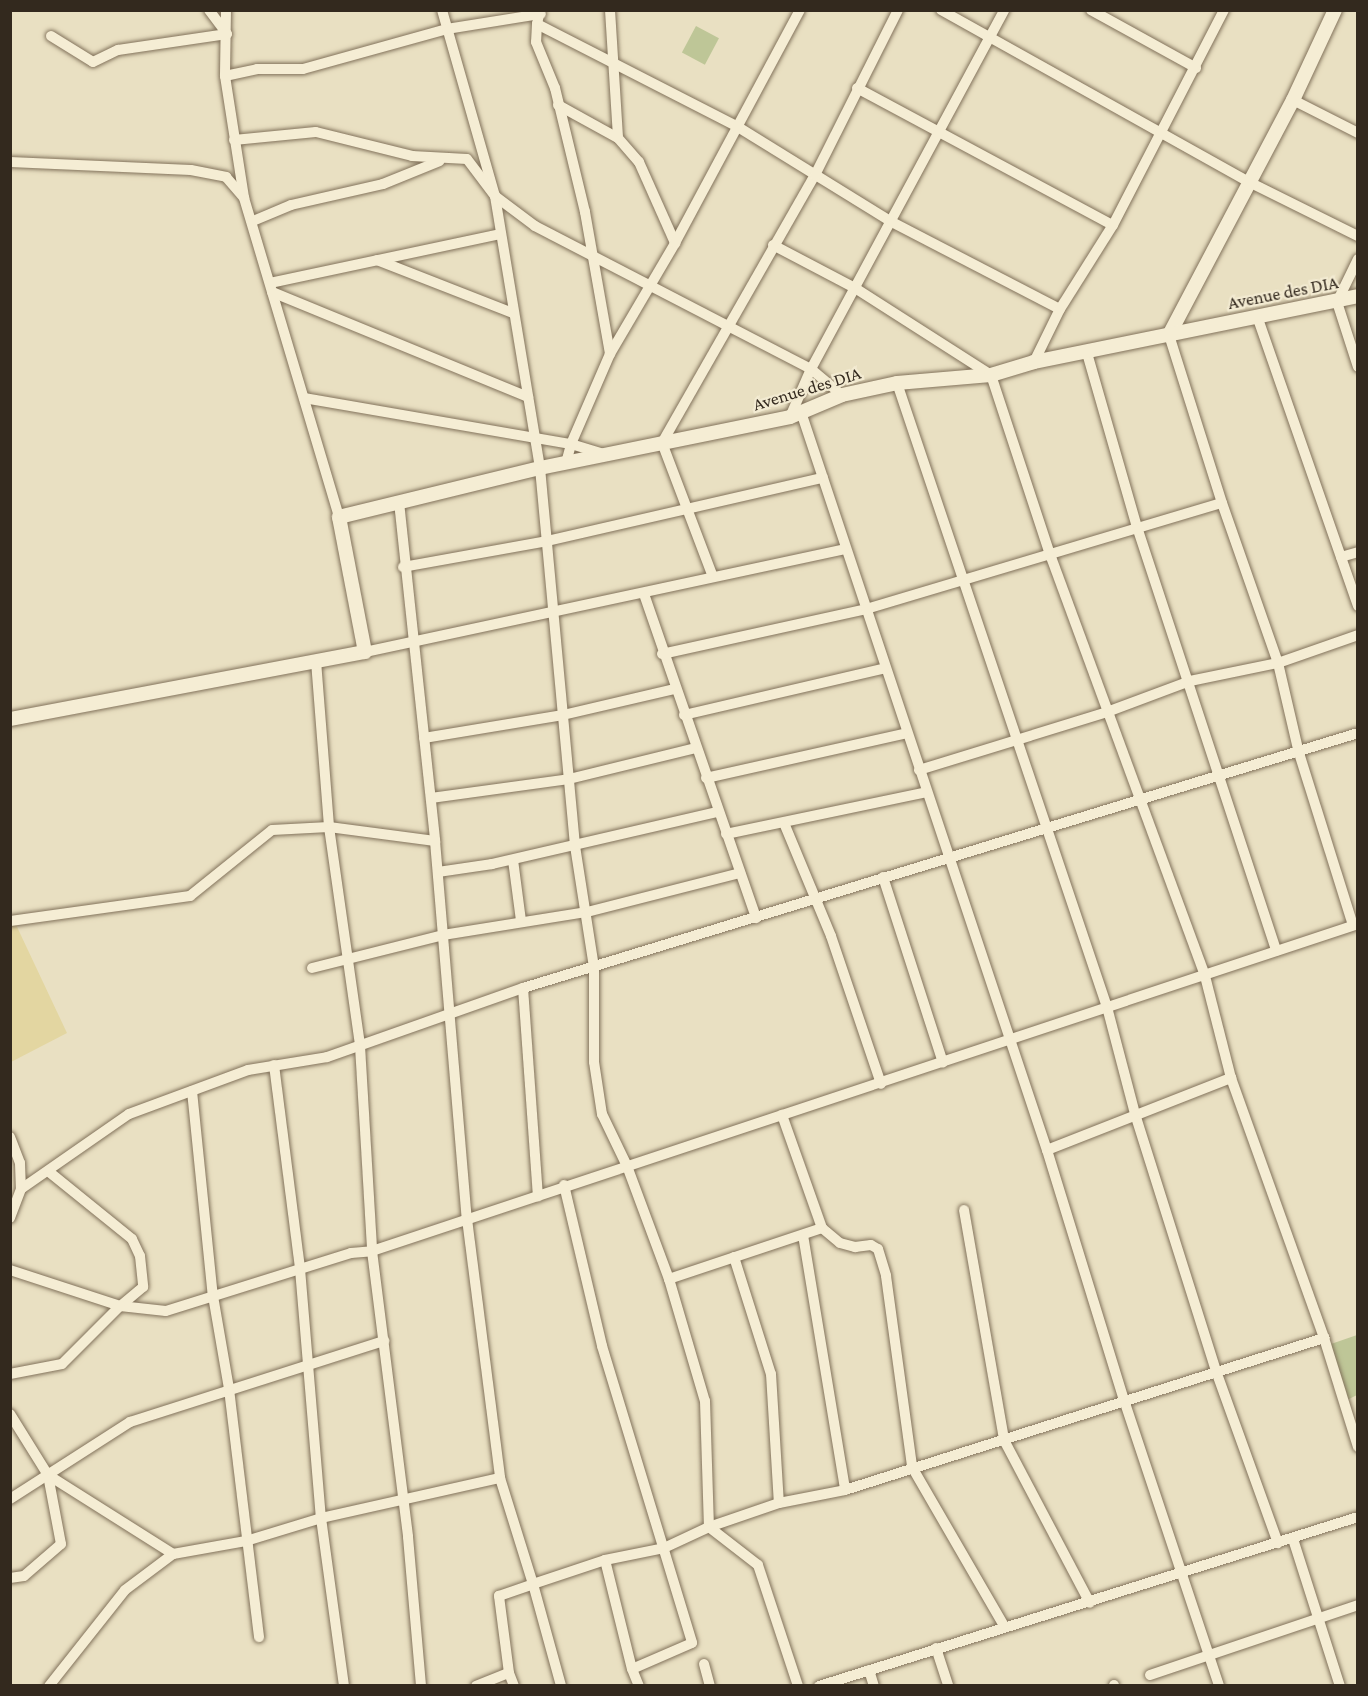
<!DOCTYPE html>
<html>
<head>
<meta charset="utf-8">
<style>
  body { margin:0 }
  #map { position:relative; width:1368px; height:1696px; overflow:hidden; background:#e9e0c2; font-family:"Crimson Pro",serif }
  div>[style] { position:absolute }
  .green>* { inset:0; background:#bec697; transform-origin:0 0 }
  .sand>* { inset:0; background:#e3d6a1 }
  .roads { filter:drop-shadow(0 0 2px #82725b) drop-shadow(0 0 2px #82725b) }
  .street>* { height:10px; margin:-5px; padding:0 5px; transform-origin:5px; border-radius:5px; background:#f5edd4 }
  .secondary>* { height:14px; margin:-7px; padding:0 7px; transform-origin:7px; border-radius:7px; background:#f5edd4 }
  span { translate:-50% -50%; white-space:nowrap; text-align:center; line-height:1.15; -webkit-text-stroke:4.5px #f2ead1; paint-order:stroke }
  .street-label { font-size:18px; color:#33291e }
  .frame { position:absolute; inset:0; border:12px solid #33291e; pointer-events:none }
</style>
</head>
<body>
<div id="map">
  <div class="green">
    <div style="left:696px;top:26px;width:26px;height:30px;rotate:28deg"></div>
    <div style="clip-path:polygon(1357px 1335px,1357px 1395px,1341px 1403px,1331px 1344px)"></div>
  </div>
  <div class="sand">
    <div style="clip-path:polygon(10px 912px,67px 1033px,11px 1062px,10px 1062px)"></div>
  </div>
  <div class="roads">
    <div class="street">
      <div style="left:209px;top:10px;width:30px;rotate:53deg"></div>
      <div style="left:226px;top:10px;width:66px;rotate:90.9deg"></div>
      <div style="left:225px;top:76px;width:123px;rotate:81.1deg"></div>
      <div style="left:244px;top:198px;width:333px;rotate:73.4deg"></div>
      <div style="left:442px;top:10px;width:193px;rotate:74.1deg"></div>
      <div style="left:495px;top:196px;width:276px;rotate:80.6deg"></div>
      <div style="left:540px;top:468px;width:380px;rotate:84.7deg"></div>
      <div style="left:575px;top:846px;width:122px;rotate:81.1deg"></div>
      <div style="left:594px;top:967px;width:95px;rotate:90deg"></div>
      <div style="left:594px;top:1062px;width:53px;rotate:81.3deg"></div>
      <div style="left:602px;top:1114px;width:58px;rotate:64.3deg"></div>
      <div style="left:627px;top:1166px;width:121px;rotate:69.6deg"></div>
      <div style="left:669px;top:1279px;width:127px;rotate:73.6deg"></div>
      <div style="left:705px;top:1401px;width:126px;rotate:88.2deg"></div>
      <div style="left:709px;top:1527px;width:62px;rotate:37.8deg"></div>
      <div style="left:758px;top:1565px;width:127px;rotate:71.7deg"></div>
      <div style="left:540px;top:10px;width:14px;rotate:102deg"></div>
      <div style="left:537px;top:24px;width:226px;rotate:27.1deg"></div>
      <div style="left:738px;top:127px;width:179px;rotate:31.7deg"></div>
      <div style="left:890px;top:221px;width:191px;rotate:27.4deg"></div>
      <div style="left:610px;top:10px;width:128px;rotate:86.4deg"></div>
      <div style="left:618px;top:138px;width:32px;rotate:49deg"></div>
      <div style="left:639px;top:162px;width:89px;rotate:66deg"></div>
      <div style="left:941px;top:10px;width:353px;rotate:29.2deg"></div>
      <div style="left:1249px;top:182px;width:122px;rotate:26.4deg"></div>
      <div style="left:1091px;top:10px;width:120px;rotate:28.9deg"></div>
      <div style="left:537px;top:24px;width:18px;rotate:93deg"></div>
      <div style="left:536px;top:42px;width:50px;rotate:67.6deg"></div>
      <div style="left:555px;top:88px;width:128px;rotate:76.4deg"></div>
      <div style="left:585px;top:212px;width:144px;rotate:80deg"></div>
      <div style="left:51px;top:36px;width:49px;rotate:31.8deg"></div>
      <div style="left:93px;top:62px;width:28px;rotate:-26deg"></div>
      <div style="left:118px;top:50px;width:110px;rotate:-8.4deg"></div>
      <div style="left:225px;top:76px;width:33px;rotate:-12deg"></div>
      <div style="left:257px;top:69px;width:46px"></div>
      <div style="left:303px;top:69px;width:149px;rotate:-15.5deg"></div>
      <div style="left:447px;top:29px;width:95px;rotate:-9.1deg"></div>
      <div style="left:857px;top:88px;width:290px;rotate:28.2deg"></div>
      <div style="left:1293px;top:100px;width:73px;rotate:26.9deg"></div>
      <div style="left:558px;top:105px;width:68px;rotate:28.8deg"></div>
      <div style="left:234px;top:140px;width:82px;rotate:-5.6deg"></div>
      <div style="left:316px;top:132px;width:99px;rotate:14deg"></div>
      <div style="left:412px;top:156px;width:55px;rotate:3.1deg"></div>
      <div style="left:467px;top:159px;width:46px;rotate:52.9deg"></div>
      <div style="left:495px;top:196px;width:50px;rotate:36.9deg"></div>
      <div style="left:535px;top:226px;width:311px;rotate:27.4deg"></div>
      <div style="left:811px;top:369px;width:408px;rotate:-61.7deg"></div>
      <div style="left:10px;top:162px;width:181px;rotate:2.5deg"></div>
      <div style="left:191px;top:170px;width:36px;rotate:11deg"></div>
      <div style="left:226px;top:177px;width:28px;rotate:49deg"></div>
      <div style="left:253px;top:221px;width:41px;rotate:-22.8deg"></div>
      <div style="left:291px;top:205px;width:94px;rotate:-12.9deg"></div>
      <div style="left:383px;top:184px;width:61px;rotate:-22deg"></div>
      <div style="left:773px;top:245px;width:93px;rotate:27.7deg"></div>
      <div style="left:855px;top:288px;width:161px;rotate:32.6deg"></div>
      <div style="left:991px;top:375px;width:192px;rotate:71.8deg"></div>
      <div style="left:1051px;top:557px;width:446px;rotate:69.8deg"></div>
      <div style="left:1205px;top:976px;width:105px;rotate:75.7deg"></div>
      <div style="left:1231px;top:1078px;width:276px;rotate:70.3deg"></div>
      <div style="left:1324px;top:1338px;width:114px;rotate:72.7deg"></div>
      <div style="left:1358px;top:259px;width:48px;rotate:116deg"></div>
      <div style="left:1337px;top:302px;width:68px;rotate:72.1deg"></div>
      <div style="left:377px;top:260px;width:146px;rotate:21.3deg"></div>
      <div style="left:270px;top:283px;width:235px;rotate:-12deg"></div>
      <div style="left:272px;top:292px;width:277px;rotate:22.3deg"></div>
      <div style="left:1257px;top:316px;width:307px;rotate:70.8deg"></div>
      <div style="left:1169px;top:335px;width:176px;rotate:72.5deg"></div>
      <div style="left:1222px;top:503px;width:170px;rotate:70.7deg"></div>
      <div style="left:1278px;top:663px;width:92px;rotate:76.9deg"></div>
      <div style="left:1299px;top:753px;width:180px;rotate:72.6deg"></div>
      <div style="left:1087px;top:353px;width:181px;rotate:74deg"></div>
      <div style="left:1137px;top:527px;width:446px;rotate:71.8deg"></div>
      <div style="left:1034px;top:362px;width:59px;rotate:-63.9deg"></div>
      <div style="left:1060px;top:309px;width:99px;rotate:-57.8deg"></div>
      <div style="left:1113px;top:225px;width:242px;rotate:-62.7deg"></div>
      <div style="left:897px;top:383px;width:658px;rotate:71.4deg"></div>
      <div style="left:1107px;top:1007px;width:111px;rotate:75.3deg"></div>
      <div style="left:1135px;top:1114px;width:269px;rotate:72.5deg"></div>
      <div style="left:1216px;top:1371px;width:183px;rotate:70.2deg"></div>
      <div style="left:304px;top:398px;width:271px;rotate:9.8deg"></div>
      <div style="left:571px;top:444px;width:37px;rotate:17deg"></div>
      <div style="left:801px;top:412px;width:778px;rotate:71.57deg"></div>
      <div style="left:1047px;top:1150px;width:265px;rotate:72.9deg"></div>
      <div style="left:1125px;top:1403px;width:298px;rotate:71.6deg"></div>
      <div style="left:790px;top:417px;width:52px;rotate:-66.4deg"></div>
      <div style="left:811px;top:369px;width:40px;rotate:40deg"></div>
      <div style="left:566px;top:463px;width:20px;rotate:-75deg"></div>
      <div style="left:571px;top:444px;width:98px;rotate:-66.6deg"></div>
      <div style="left:610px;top:354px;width:129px;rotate:-59.6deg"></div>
      <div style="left:675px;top:243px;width:264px;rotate:-61.8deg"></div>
      <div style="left:399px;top:502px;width:341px;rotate:83.9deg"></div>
      <div style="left:435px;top:841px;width:379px;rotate:85.2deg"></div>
      <div style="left:467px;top:1219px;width:261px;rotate:82.7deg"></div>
      <div style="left:1341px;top:557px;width:18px;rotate:-16deg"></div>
      <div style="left:403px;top:567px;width:146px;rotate:-10.2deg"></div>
      <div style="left:547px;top:541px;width:283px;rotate:-12.9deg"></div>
      <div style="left:713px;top:577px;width:143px;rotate:-110.8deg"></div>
      <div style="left:662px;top:443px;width:309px;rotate:-60.3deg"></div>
      <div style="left:815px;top:175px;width:185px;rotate:-63.3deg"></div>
      <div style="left:644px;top:594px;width:343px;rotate:70.9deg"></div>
      <div style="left:365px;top:652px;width:492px;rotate:-12.1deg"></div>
      <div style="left:662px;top:654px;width:209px;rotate:-12.4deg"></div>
      <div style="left:866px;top:609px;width:371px;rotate:-16.6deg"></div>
      <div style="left:316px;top:661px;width:167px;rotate:85.5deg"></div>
      <div style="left:329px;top:827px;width:221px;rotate:81.9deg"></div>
      <div style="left:360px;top:1046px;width:205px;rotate:86.6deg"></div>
      <div style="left:372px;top:1251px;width:288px;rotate:82.8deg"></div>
      <div style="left:408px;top:1537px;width:150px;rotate:85deg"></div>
      <div style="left:684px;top:715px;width:207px;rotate:-13.1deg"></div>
      <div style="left:424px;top:738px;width:141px;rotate:-9.4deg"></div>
      <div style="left:563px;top:715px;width:115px;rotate:-13.1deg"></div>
      <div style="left:919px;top:770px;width:197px;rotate:-17.1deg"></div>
      <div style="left:1107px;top:712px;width:89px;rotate:-20.5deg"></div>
      <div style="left:1190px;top:681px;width:90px;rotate:-11.6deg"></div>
      <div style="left:1278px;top:663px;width:85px;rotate:-19.3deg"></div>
      <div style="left:706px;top:778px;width:206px;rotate:-12.6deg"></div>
      <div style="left:431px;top:798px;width:139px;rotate:-7.8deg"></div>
      <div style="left:569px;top:779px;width:131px;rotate:-13.7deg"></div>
      <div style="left:784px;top:823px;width:122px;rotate:67.4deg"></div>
      <div style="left:831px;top:936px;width:156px;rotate:71.3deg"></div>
      <div style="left:726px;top:834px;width:205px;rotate:-11.8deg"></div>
      <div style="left:513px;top:860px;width:62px;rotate:82.5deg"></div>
      <div style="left:438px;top:872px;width:55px;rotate:-8.4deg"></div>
      <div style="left:492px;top:864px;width:232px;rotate:-13deg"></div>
      <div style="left:883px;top:877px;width:195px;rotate:72.1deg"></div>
      <div style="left:10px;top:921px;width:182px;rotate:-7.9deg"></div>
      <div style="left:190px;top:896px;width:105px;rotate:-38.8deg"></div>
      <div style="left:272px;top:830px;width:57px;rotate:-3deg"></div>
      <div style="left:329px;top:827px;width:107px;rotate:7.5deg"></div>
      <div style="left:312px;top:968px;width:135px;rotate:-14.1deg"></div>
      <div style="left:443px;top:935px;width:146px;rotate:-9.1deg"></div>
      <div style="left:587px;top:912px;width:158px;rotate:-14.3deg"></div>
      <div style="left:523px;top:988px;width:209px;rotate:85.9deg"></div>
      <div style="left:274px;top:1065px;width:206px;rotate:82.7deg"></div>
      <div style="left:300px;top:1269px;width:250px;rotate:85.2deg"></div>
      <div style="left:321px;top:1518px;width:170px;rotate:82.2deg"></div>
      <div style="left:192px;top:1091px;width:206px;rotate:84.2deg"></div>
      <div style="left:213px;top:1296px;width:94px;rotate:80.2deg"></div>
      <div style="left:229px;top:1389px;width:250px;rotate:83.1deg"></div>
      <div style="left:10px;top:1137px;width:28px;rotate:69deg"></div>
      <div style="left:20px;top:1163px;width:26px;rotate:88deg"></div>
      <div style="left:21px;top:1189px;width:31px;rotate:111deg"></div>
      <div style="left:1047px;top:1150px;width:198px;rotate:-21.4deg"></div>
      <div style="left:48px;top:1171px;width:108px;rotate:39deg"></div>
      <div style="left:132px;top:1239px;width:19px;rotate:65deg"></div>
      <div style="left:140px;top:1256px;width:31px;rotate:84deg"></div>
      <div style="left:143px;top:1287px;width:30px;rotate:140deg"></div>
      <div style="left:120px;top:1306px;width:46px;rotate:6.2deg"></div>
      <div style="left:166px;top:1311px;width:194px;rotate:-17.4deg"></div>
      <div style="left:351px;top:1253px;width:21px;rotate:-5deg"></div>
      <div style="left:372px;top:1251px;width:1039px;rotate:-18.35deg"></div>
      <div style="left:564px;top:1185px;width:165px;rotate:76.7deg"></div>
      <div style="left:602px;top:1346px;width:310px;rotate:73.1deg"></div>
      <div style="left:692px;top:1643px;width:65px;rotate:156.6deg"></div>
      <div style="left:632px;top:1669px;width:18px;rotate:68deg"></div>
      <div style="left:21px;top:1189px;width:131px;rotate:-34.8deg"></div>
      <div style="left:129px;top:1114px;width:127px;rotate:-20.3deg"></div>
      <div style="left:248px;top:1070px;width:80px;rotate:-9.3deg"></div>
      <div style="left:327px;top:1057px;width:208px;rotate:-19.4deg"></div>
      <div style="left:523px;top:988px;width:873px;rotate:-16.98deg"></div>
      <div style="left:964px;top:1210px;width:233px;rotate:80.1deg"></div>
      <div style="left:1004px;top:1440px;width:184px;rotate:62.2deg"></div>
      <div style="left:822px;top:1228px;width:23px;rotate:40deg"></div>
      <div style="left:840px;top:1243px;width:16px;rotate:15deg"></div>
      <div style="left:855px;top:1247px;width:16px;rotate:-7deg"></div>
      <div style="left:871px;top:1245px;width:8px;rotate:30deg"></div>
      <div style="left:878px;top:1249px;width:28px;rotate:73deg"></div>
      <div style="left:886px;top:1276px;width:193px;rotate:82.2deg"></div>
      <div style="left:912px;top:1467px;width:184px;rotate:59.9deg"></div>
      <div style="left:803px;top:1235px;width:258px;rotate:80.6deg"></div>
      <div style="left:734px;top:1257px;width:123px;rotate:72.5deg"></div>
      <div style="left:771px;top:1374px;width:129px;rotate:86.5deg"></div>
      <div style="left:10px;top:1270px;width:116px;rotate:18.1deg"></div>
      <div style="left:120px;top:1306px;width:82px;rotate:135deg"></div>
      <div style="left:62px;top:1364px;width:53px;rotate:169.1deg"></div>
      <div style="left:669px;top:1279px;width:161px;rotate:-18.4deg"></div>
      <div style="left:822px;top:1228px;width:120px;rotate:-109.5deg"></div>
      <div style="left:10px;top:1414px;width:72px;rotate:58.1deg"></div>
      <div style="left:48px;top:1475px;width:148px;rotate:32.3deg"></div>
      <div style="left:10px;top:1499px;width:143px;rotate:-32.7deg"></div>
      <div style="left:130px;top:1422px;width:267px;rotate:-17.7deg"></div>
      <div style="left:1293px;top:1539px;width:154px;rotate:72.3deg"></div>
      <div style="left:605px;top:1560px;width:112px;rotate:76.1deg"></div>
      <div style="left:10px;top:1578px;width:14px;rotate:-8deg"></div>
      <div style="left:24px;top:1576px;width:49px;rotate:-40.9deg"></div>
      <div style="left:61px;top:1544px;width:70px;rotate:-100.7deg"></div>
      <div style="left:936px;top:1648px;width:40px;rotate:72deg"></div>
      <div style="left:704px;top:1664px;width:23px;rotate:75deg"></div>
      <div style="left:869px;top:1670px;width:17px;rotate:73deg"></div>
      <div style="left:509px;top:1673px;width:14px;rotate:69deg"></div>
      <div style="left:1150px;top:1675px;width:219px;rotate:-18.6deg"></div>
      <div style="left:1114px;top:1685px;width:1px;rotate:90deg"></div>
      <div style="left:49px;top:1686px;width:122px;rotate:-51.6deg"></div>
      <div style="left:125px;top:1590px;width:60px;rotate:-36.9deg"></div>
      <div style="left:173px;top:1554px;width:74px;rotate:-10.1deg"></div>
      <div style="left:246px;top:1541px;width:78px;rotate:-17deg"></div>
      <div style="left:321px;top:1518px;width:183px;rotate:-12.6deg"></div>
      <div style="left:500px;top:1478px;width:111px;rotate:72.7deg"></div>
      <div style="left:533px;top:1584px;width:76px;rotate:-18.4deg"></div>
      <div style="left:605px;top:1560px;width:60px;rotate:-11.5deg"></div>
      <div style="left:664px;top:1548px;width:50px;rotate:-25deg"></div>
      <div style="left:709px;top:1527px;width:74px;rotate:-18.9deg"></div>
      <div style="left:779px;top:1503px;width:67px;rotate:-11.1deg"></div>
      <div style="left:845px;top:1490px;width:503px;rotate:-17.61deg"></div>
      <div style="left:476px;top:1686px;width:35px;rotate:-22deg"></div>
      <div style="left:509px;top:1673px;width:78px;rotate:-97.4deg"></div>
      <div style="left:499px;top:1596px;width:36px;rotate:-19deg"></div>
      <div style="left:533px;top:1584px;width:106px;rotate:74.6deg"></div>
      <div style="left:819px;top:1686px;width:565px;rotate:-17.41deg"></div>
    </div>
    <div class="secondary">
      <div style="left:1169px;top:335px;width:266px;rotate:-62.2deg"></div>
      <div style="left:1293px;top:100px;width:99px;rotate:-65deg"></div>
      <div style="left:10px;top:719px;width:361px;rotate:-10.7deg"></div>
      <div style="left:365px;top:652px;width:137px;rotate:-100.9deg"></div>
      <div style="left:339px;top:517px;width:207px;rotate:-13.7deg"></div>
      <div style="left:540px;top:468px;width:255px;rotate:-11.5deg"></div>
      <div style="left:790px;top:417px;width:56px;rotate:-22.9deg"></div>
      <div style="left:842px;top:395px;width:56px;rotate:-12.3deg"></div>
      <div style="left:897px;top:383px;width:94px;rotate:-4.9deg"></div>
      <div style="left:991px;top:375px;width:45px;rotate:-16.8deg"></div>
      <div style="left:1034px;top:362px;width:331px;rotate:-11.5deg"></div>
    </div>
  </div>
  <div class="street-label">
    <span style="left:1283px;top:293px;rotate:-11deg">Avenue des DIA</span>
    <span style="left:807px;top:389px;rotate:-17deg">Avenue des DIA</span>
  </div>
  <div class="frame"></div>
</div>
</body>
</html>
